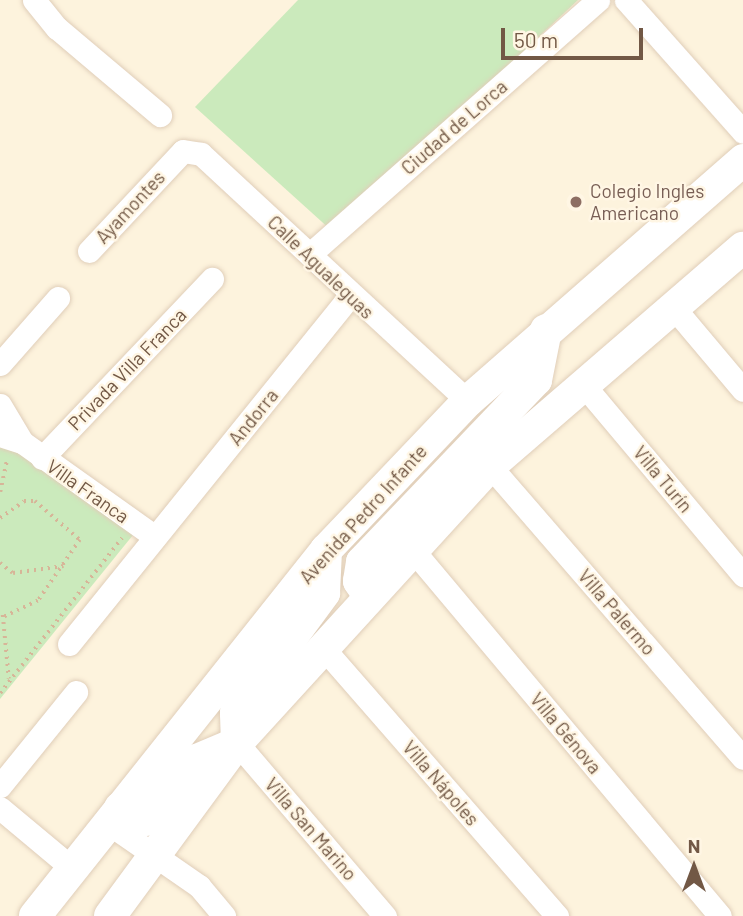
<!DOCTYPE html>
<html>
<head>
<meta charset="utf-8">
<style>
  body { margin:0 }
  #map { position:relative; width:743px; height:916px; overflow:hidden; background:#fdf3dd; font-family:Barlow,sans-serif }
  div>[style] { position:absolute }
  .green>* { inset:0; background:#cbeabc }
  .path>* { height:3.5px; margin-top:-1.75px; transform-origin:0; background:repeating-linear-gradient(90deg,#d7b598 0 2px,transparent 0 7px) }
  .roads { filter:drop-shadow(0 0 2px #e0ceb9) drop-shadow(0 0 2px #e0ceb9) }
  .street>* { height:23px; margin:-11.5px; padding:0 11.5px; transform-origin:11.5px; border-radius:11.5px; background:#fff }
  .secondary>* { height:32px; margin:-16px; padding:0 16px; transform-origin:16px; border-radius:16px; background:#fff }
  .dots>* { width:19px; height:19px; translate:-50% -50%; box-sizing:border-box; border:4px solid #fff6e4; border-radius:50% }
  span { translate:-50% -50%; white-space:nowrap; text-align:center; line-height:1.15; -webkit-text-stroke:5px #fff6e4; paint-order:stroke }
  .street-label { font-size:19px; color:#725845 }
  .education-label { font-size:19px; color:#785e54 }
  .left { translate:0 -50%; text-align:left }
  .north { position:absolute; left:659px; top:832px; width:70px; height:70px; -webkit-text-stroke:5px #fff6e4; paint-order:stroke; rotate:0deg; font-size:19px; font-weight:700; line-height:28px; text-align:center; color:#725845 }
  .north::after { content:''; display:block; margin:auto; width:24px; height:32px; background:#725845; clip-path:polygon(50% 0,100% 100%,50% 72%,0 100%) }
  .scale { position:absolute; left:501px; top:28px; width:142px; height:32px; box-sizing:border-box; border:4px solid #725845; border-top:0; padding-left:9px; font-size:21px; line-height:24px; white-space:nowrap; color:#725845; -webkit-text-stroke:5px #fff6e4; paint-order:stroke }
</style>
</head>
<body>
<div id="map">
  <div class="green">
    <div style="clip-path:polygon(298px 0,578px 0,332px 231px,195px 107px)"></div>
    <div style="clip-path:polygon(6px 439px,133px 535px,0 699px,0 445px)"></div>
  </div>
  <div class="path">
    <div style="left:0;top:492px;width:34px;rotate:-78deg"></div>
    <div style="left:0;top:518px;width:29px;rotate:-35deg"></div>
    <div style="left:24px;top:501px;width:11px"></div>
    <div style="left:35px;top:501px;width:60px;rotate:40.9deg"></div>
    <div style="left:80px;top:540px;width:74px;rotate:124.5deg"></div>
    <div style="left:38px;top:601px;width:42px;rotate:154.7deg"></div>
    <div style="left:0;top:563px;width:16px;rotate:38deg"></div>
    <div style="left:13px;top:573px;width:51px;rotate:-7.8deg"></div>
    <div style="left:3px;top:615px;width:64px;rotate:84.6deg"></div>
    <div style="left:0;top:693px;width:197px;rotate:-51.8deg"></div>
  </div>
  <div class="roads">
    <div class="street">
      <div style="left:34px;top:0;width:36px;rotate:51deg"></div>
      <div style="left:57px;top:28px;width:135px;rotate:40.2deg"></div>
      <div style="left:626px;top:0;width:176px;rotate:48.4deg"></div>
      <div style="left:89px;top:251px;width:137px;rotate:-46.8deg"></div>
      <div style="left:183px;top:151px;width:18px;rotate:9deg"></div>
      <div style="left:201px;top:154px;width:364px;rotate:42.8deg"></div>
      <div style="left:310px;top:254px;width:384px;rotate:-41.4deg"></div>
      <div style="left:674px;top:308px;width:107px;rotate:49.9deg"></div>
      <div style="left:0;top:364px;width:88px;rotate:-48.7deg"></div>
      <div style="left:582px;top:383px;width:251px;rotate:50deg"></div>
      <div style="left:0;top:405px;width:43px;rotate:59.3deg"></div>
      <div style="left:0;top:435px;width:23px;rotate:18deg"></div>
      <div style="left:22px;top:442px;width:163px;rotate:35.5deg"></div>
      <div style="left:42px;top:458px;width:247px;rotate:-46.5deg"></div>
      <div style="left:490px;top:466px;width:386px;rotate:49.1deg"></div>
      <div style="left:412px;top:549px;width:479px;rotate:50deg"></div>
      <div style="left:69px;top:644px;width:447px;rotate:-51.1deg"></div>
      <div style="left:325px;top:650px;width:353px;rotate:48.9deg"></div>
      <div style="left:237px;top:743px;width:228px;rotate:49.5deg"></div>
      <div style="left:0;top:786px;width:121px;rotate:-51deg"></div>
      <div style="left:0;top:808px;width:95px;rotate:39.9deg"></div>
      <div style="left:108px;top:823px;width:111px;rotate:34.7deg"></div>
      <div style="left:199px;top:886px;width:39px;rotate:50deg"></div>
    </div>
    <div class="secondary">
      <div style="left:369px;top:596px;width:18px;rotate:-124deg"></div>
      <div style="left:359px;top:581px;width:19px;rotate:-81deg"></div>
      <div style="left:362px;top:562px;width:252px;rotate:-46.3deg"></div>
      <div style="left:536px;top:380px;width:51px;rotate:-78.7deg"></div>
      <div style="left:120px;top:808px;width:27px;rotate:27deg"></div>
      <div style="left:144px;top:820px;width:80px;rotate:-48.5deg"></div>
      <div style="left:197px;top:760px;width:43px;rotate:-23deg"></div>
      <div style="left:237px;top:743px;width:30px;rotate:-92deg"></div>
      <div style="left:236px;top:713px;width:149px;rotate:-53.7deg"></div>
      <div style="left:324px;top:593px;width:43px;rotate:-87.3deg"></div>
      <div style="left:35px;top:916px;width:468px;rotate:-51.5deg"></div>
      <div style="left:326px;top:550px;width:206px;rotate:-46.4deg"></div>
      <div style="left:468px;top:401px;width:366px;rotate:-41.2deg"></div>
      <div style="left:110px;top:916px;width:215px;rotate:-53.7deg"></div>
      <div style="left:237px;top:743px;width:375px;rotate:-47.6deg"></div>
      <div style="left:490px;top:466px;width:334px;rotate:-40.8deg"></div>
    </div>
  </div>
  <div class="dots">
    <div style="left:576px;top:202px;background:#8d6e63"></div>
  </div>
  <div class="street-label">
    <span style="left:454px;top:127px;rotate:-41deg">Ciudad de Lorca</span>
    <span style="left:130px;top:207px;rotate:-47deg">Ayamontes</span>
    <span style="left:321px;top:267px;rotate:44deg">Calle Agualeguas</span>
    <span style="left:127px;top:369px;rotate:-46deg">Privada Villa Franca</span>
    <span style="left:253px;top:417px;rotate:-51deg">Andorra</span>
    <span style="left:663px;top:479px;rotate:50deg">Villa Turín</span>
    <span style="left:88px;top:491px;rotate:35deg">Villa Franca</span>
    <span style="left:363px;top:514px;rotate:-48deg">Avenida Pedro Infante</span>
    <span style="left:617px;top:612px;rotate:49deg">Villa Palermo</span>
    <span style="left:566px;top:733px;rotate:50deg">Villa Génova</span>
    <span style="left:441px;top:783px;rotate:49deg">Villa Nápoles</span>
    <span style="left:311px;top:829px;rotate:49deg">Villa San Marino</span>
  </div>
  <div class="education-label">
    <span class="left" style="left:590px;top:202px">Colegio Ingles<br>Americano</span>
  </div>
  <div class="north">N</div>
  <div class="scale">50 m</div>
</div>
</body>
</html>
